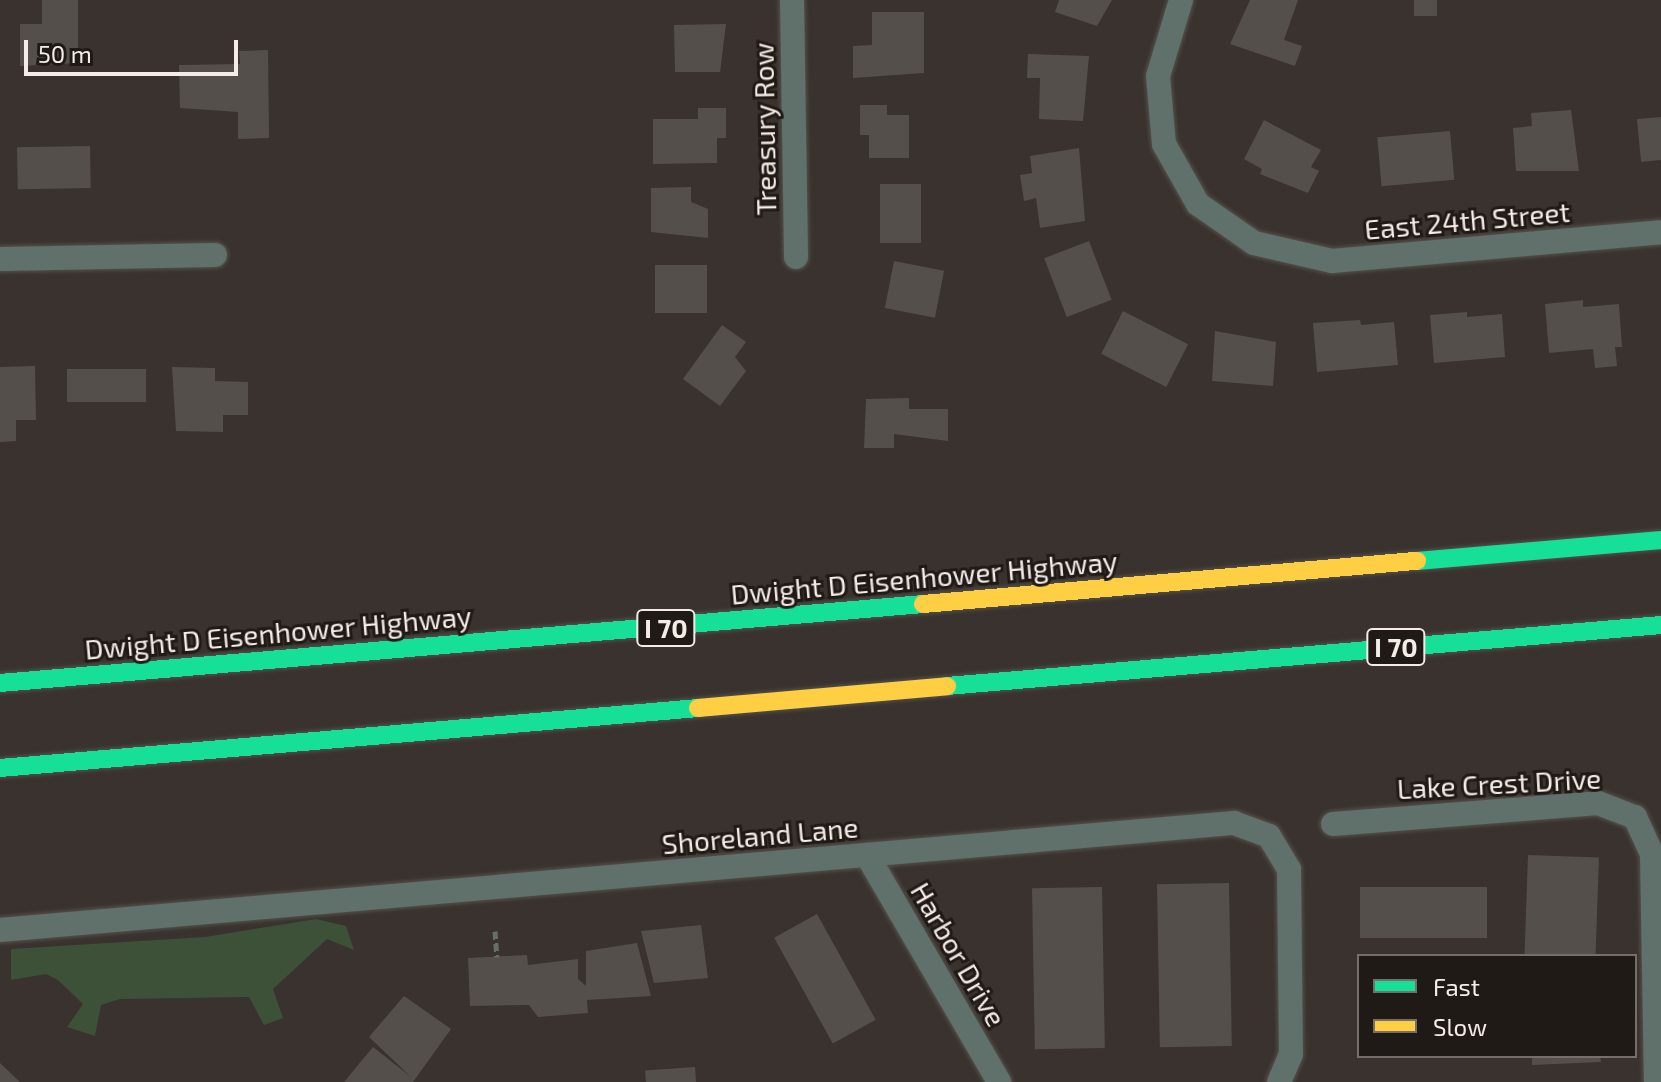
<!DOCTYPE html>
<html>
<head>
<meta charset="utf-8">
<style>
  body { margin:0 }
  #map { position:relative; width:1661px; height:1082px; overflow:hidden; background:#39322e; font-family:"Exo 2",sans-serif }
  div>[style] { position:absolute }
  .green>* { inset:0; background:#3d5139 }
  .building>* { inset:0; background:#554f4b; transform-origin:0 0 }
  .path>* { height:5px; margin-top:-2.5px; transform-origin:0; background:repeating-linear-gradient(90deg,#666e6a 0 8px,transparent 0 12px) }
  .roads { filter:drop-shadow(0 0 2px #56514c) drop-shadow(0 0 2px #56514c) }
  .street>* { height:24px; margin:-12px; padding:0 12px; transform-origin:12px; border-radius:12px; background:#60706a }
  .fast>* { height:18px; margin:-9px; padding:0 9px; transform-origin:9px; border-radius:9px; background:#16e098 }
  .slow>* { height:18px; margin:-9px; padding:0 9px; transform-origin:9px; border-radius:9px; background:#ffcf43 }
  span { translate:-50% -50%; white-space:nowrap; text-align:center; line-height:1.15; -webkit-text-stroke:6px #201a17; paint-order:stroke }
  .shield-label span { padding:2px 6px; background:#201a17; border:2px solid; border-radius:6px; -webkit-text-stroke-width:0 }
  .shield-label { font-size:26px; color:#f5ece7; font-weight:700 }
  .street-label { font-size:28px; color:#f5ece7 }
  .legend { position:absolute; left:1357px; top:954px; width:280px; height:104px; box-sizing:border-box; background:#201a17; border:2px solid #756e6a; margin:0; padding:10px 14px; list-style:none; font-size:24px; color:#f5ece7 }
  .legend li { display:flex; align-items:center; gap:16px; height:40px }
  .legend b { width:40px; border:2px solid #756e6a }
  .scale { position:absolute; left:24px; top:40px; width:214px; height:36px; box-sizing:border-box; border:4px solid #f5ece7; border-top:0; padding-left:10px; font-size:24px; line-height:28px; white-space:nowrap; color:#f5ece7; -webkit-text-stroke:6px #201a17; paint-order:stroke }
</style>
</head>
<body>
<div id="map">
  <div class="green">
    <div style="clip-path:polygon(316px 919px,346px 926px,354px 950px,327px 939px,273px 989px,283px 1018px,264px 1025px,249px 997px,120px 999px,101px 1005px,95px 1036px,67px 1027px,83px 1004px,58px 980px,46px 974px,11px 980px,11px 949px,205px 937px)"></div>
  </div>
  <div class="building">
    <div style="clip-path:polygon(42px 0,78px 0,78px 63px,20px 66px,20px 24px,42px 24px)"></div>
    <div style="clip-path:polygon(1059px 0,1112px 0,1097px 26px,1055px 12px)"></div>
    <div style="clip-path:polygon(1250px 0,1298px 0,1284px 40px,1302px 46px,1295px 66px,1230px 44px)"></div>
    <div style="left:1414px;top:0;width:23px;height:16px"></div>
    <div style="clip-path:polygon(872px 12px,924px 12px,924px 73px,853px 78px,853px 46px,872px 45px)"></div>
    <div style="clip-path:polygon(726px 24px,720px 72px,675px 72px,674px 25px)"></div>
    <div style="clip-path:polygon(268px 50px,269px 138px,238px 139px,238px 112px,180px 108px,179px 65px,240px 64px,239px 51px)"></div>
    <div style="clip-path:polygon(1028px 54px,1089px 56px,1083px 121px,1039px 119px,1040px 78px,1027px 78px)"></div>
    <div style="clip-path:polygon(860px 105px,887px 105px,887px 115px,909px 115px,909px 158px,869px 158px,869px 135px,860px 135px)"></div>
    <div style="clip-path:polygon(698px 108px,726px 108px,726px 138px,717px 138px,717px 163px,653px 164px,653px 119px,698px 119px)"></div>
    <div style="clip-path:polygon(1571px 110px,1579px 171px,1516px 171px,1513px 128px,1532px 126px,1531px 113px)"></div>
    <div style="clip-path:polygon(1661px 117px,1661px 160px,1641px 162px,1637px 119px)"></div>
    <div style="clip-path:polygon(1264px 120px,1321px 150px,1311px 167px,1319px 171px,1308px 193px,1260px 174px,1262px 169px,1244px 159px)"></div>
    <div style="left:1450px;top:131px;width:49px;height:73px;rotate:85deg"></div>
    <div style="left:90px;top:146px;width:42px;height:73px;rotate:89deg"></div>
    <div style="clip-path:polygon(1079px 148px,1085px 221px,1040px 228px,1036px 198px,1024px 201px,1020px 175px,1032px 173px,1030px 156px)"></div>
    <div style="left:880px;top:184px;width:41px;height:59px"></div>
    <div style="clip-path:polygon(691px 187px,691px 202px,708px 209px,708px 238px,651px 232px,651px 188px)"></div>
    <div style="left:1089px;top:241px;width:63px;height:48px;rotate:69deg"></div>
    <div style="left:894px;top:261px;width:51px;height:48px;rotate:11deg"></div>
    <div style="left:655px;top:265px;width:52px;height:48px"></div>
    <div style="clip-path:polygon(1583px 300px,1583px 307px,1619px 304px,1622px 347px,1615px 347px,1617px 366px,1595px 368px,1593px 349px,1549px 353px,1545px 304px)"></div>
    <div style="left:1123px;top:311px;width:73px;height:48px;rotate:27deg"></div>
    <div style="clip-path:polygon(1467px 312px,1467px 317px,1502px 314px,1505px 357px,1434px 363px,1430px 315px)"></div>
    <div style="clip-path:polygon(1360px 320px,1361px 325px,1394px 322px,1398px 365px,1317px 372px,1313px 323px)"></div>
    <div style="clip-path:polygon(722px 325px,746px 342px,735px 357px,746px 371px,720px 406px,683px 379px)"></div>
    <div style="clip-path:polygon(1215px 331px,1276px 342px,1273px 386px,1212px 381px)"></div>
    <div style="clip-path:polygon(35px 366px,36px 420px,16px 420px,16px 441px,0 442px,0 367px)"></div>
    <div style="clip-path:polygon(172px 367px,215px 368px,215px 381px,248px 382px,248px 415px,223px 415px,223px 432px,176px 431px)"></div>
    <div style="left:146px;top:369px;width:33px;height:79px;rotate:90deg"></div>
    <div style="clip-path:polygon(909px 398px,909px 409px,948px 409px,948px 441px,894px 434px,894px 448px,864px 448px,866px 399px)"></div>
    <div style="left:1528px;top:855px;width:71px;height:101px;rotate:2deg"></div>
    <div style="left:1229px;top:883px;width:163px;height:72px;rotate:89deg"></div>
    <div style="left:1102px;top:887px;width:161px;height:70px;rotate:89deg"></div>
    <div style="left:1487px;top:887px;width:51px;height:127px;rotate:90deg"></div>
    <div style="left:817px;top:914px;width:121px;height:49px;rotate:61deg"></div>
    <div style="clip-path:polygon(701px 925px,708px 978px,654px 983px,641px 931px)"></div>
    <div style="clip-path:polygon(637px 943px,651px 996px,587px 1000px,588px 1013px,538px 1017px,529px 1005px,470px 1006px,468px 958px,527px 955px,528px 965px,578px 959px,578px 979px,586px 986px,586px 951px)"></div>
    <div style="clip-path:polygon(404px 996px,451px 1029px,413px 1082px,344px 1082px,373px 1047px,411px 1077px,369px 1037px)"></div>
    <div style="clip-path:polygon(1532px 1056px,1600px 1056px,1601px 1062px,1532px 1065px)"></div>
    <div style="clip-path:polygon(0 1063px,20px 1082px,0 1082px)"></div>
    <div style="left:695px;top:1067px;width:15px;height:50px;rotate:86deg"></div>
  </div>
  <div class="path">
    <div style="left:495px;top:931px;width:26px;rotate:86deg"></div>
  </div>
  <div class="roads">
    <div class="street">
      <div style="left:792px;top:0;width:257px;rotate:89.1deg"></div>
      <div style="left:1181px;top:0;width:79px;rotate:106.8deg"></div>
      <div style="left:1158px;top:76px;width:68px;rotate:85deg"></div>
      <div style="left:1164px;top:144px;width:69px;rotate:60.5deg"></div>
      <div style="left:1198px;top:204px;width:68px;rotate:34.9deg"></div>
      <div style="left:1254px;top:243px;width:80px;rotate:13deg"></div>
      <div style="left:1332px;top:261px;width:330px;rotate:-5deg"></div>
      <div style="left:0;top:259px;width:215px;rotate:-1.1deg"></div>
      <div style="left:1333px;top:824px;width:266px;rotate:-4.5deg"></div>
      <div style="left:1598px;top:803px;width:40px;rotate:21deg"></div>
      <div style="left:1635px;top:817px;width:41px;rotate:65.3deg"></div>
      <div style="left:1652px;top:854px;width:228px;rotate:89deg"></div>
      <div style="left:867px;top:855px;width:263px;rotate:59.8deg"></div>
      <div style="left:0;top:930px;width:1239px;rotate:-4.96deg"></div>
      <div style="left:1234px;top:823px;width:37px;rotate:20deg"></div>
      <div style="left:1269px;top:836px;width:39px;rotate:59deg"></div>
      <div style="left:1289px;top:869px;width:185px;rotate:89.4deg"></div>
      <div style="left:1291px;top:1054px;width:30px;rotate:113deg"></div>
    </div>
    <div class="fast">
      <div style="left:1417px;top:561px;width:245px;rotate:-4.9deg"></div>
      <div style="left:0;top:683px;width:926px;rotate:-4.89deg"></div>
      <div style="left:947px;top:686px;width:717px;rotate:-4.88deg"></div>
      <div style="left:0;top:768px;width:701px;rotate:-4.91deg"></div>
    </div>
    <div class="slow">
      <div style="left:923px;top:604px;width:496px;rotate:-5deg"></div>
      <div style="left:698px;top:708px;width:250px;rotate:-5deg"></div>
    </div>
  </div>
  <div class="shield-label">
    <span style="left:666px;top:628px">I 70</span>
    <span style="left:1396px;top:647px">I 70</span>
  </div>
  <div class="street-label">
    <span style="left:764px;top:129px;rotate:-91deg">Treasury Row</span>
    <span style="left:1467px;top:220px;rotate:-5deg">East 24th Street</span>
    <span style="left:924px;top:577px;rotate:-5deg">Dwight D Eisenhower Highway</span>
    <span style="left:278px;top:632px;rotate:-5deg">Dwight D Eisenhower Highway</span>
    <span style="left:1499px;top:783px;rotate:-3deg">Lake Crest Drive</span>
    <span style="left:760px;top:835px;rotate:-5deg">Shoreland Lane</span>
    <span style="left:959px;top:954px;rotate:60deg">Harbor Drive</span>
  </div>
  <ul class="legend">
  <li><b style="height:10px;background:#16e098"></b>Fast</li>
  <li><b style="height:10px;background:#ffcf43"></b>Slow</li>
  </ul>
  <div class="scale">50 m</div>
</div>
</body>
</html>
